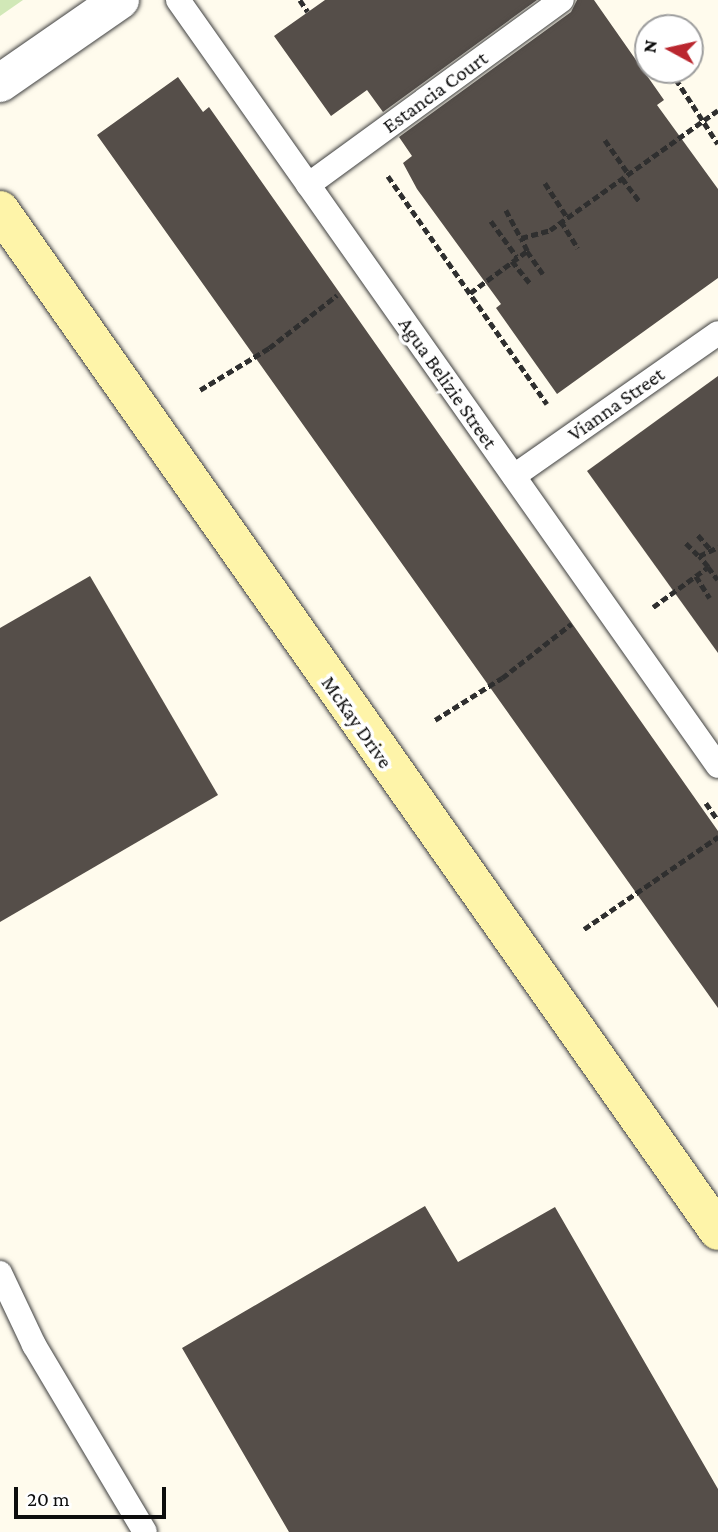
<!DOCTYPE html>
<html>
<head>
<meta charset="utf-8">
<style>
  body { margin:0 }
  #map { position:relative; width:718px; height:1532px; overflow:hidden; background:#fffbed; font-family:"Crimson Pro",serif }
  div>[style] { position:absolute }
  .green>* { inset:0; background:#d1e8b7 }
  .building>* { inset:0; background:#554e49 }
  .path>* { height:4.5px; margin-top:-2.25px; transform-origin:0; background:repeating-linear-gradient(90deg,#2f2f2f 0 7px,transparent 0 10.5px) }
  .roads { filter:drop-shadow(0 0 2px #404040) drop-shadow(0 0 2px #404040) }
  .lane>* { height:24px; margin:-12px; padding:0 12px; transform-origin:12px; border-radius:12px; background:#fff }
  .street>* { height:38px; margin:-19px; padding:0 19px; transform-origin:19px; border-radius:19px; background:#fff }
  .secondary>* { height:38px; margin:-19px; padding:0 19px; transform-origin:19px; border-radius:19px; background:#fef4a9 }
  span { translate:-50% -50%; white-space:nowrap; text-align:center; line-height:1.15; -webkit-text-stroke:7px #fff; paint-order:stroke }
  .street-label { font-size:21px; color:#0d0d0d }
  .north { position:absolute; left:634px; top:14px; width:70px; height:70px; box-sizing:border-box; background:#fff; border:2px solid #9e9e9e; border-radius:50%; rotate:278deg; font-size:19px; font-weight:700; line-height:28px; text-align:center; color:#0d0d0d }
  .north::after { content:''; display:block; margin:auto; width:24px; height:32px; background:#ba272f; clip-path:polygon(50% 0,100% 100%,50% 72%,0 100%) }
  .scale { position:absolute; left:14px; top:1487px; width:152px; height:32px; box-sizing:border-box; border:4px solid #0d0d0d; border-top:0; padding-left:9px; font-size:21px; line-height:24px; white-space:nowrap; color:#0d0d0d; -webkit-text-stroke:5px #fff; paint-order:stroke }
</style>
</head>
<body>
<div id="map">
  <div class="green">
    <div style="clip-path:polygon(0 0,23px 0,0 16px)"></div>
  </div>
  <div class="building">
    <div style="clip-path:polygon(325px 0,537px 0,383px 112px,367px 90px,331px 116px,274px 36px)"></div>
    <div style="clip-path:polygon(577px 0,594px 0,664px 100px,657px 105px,718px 189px,718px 278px,557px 394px,496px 308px,501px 304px,417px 189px,403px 163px,412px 156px,399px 137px,571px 12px)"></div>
    <div style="clip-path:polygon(178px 77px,203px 112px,209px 107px,718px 831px,718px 1008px,97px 135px)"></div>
    <div style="clip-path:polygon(718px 376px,718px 653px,587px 471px)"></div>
    <div style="clip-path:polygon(90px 576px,218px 795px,0 922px,0 628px)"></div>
    <div style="clip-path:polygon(425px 1206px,458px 1262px,555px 1207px,718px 1489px,718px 1532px,289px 1532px,182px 1348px)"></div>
  </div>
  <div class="path">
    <div style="left:300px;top:0;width:14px;rotate:56deg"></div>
    <div style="left:638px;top:62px;width:12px;rotate:-35deg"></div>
    <div style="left:670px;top:70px;width:88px;rotate:57deg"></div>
    <div style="left:605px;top:140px;width:40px;rotate:55.1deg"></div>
    <div style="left:388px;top:176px;width:278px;rotate:55.1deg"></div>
    <div style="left:622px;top:178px;width:31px;rotate:53deg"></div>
    <div style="left:545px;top:183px;width:40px;rotate:57.1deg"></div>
    <div style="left:506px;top:210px;width:32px;rotate:62deg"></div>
    <div style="left:491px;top:221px;width:44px;rotate:54.2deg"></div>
    <div style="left:561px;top:221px;width:32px;rotate:58deg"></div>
    <div style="left:527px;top:251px;width:28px;rotate:55deg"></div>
    <div style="left:512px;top:261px;width:28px;rotate:51deg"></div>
    <div style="left:470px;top:293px;width:71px;rotate:-36.4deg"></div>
    <div style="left:527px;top:251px;width:14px;rotate:-115deg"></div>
    <div style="left:521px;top:238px;width:30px;rotate:-15deg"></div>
    <div style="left:550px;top:230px;width:206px;rotate:-35.5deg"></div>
    <div style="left:200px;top:390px;width:81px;rotate:-31.3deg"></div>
    <div style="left:269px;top:348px;width:86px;rotate:-37.9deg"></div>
    <div style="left:698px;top:535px;width:20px;rotate:49deg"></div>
    <div style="left:686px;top:543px;width:18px;rotate:45deg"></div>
    <div style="left:708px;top:567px;width:16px;rotate:52deg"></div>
    <div style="left:696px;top:576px;width:26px;rotate:58deg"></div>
    <div style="left:653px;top:607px;width:68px;rotate:-36deg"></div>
    <div style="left:708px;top:567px;width:14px;rotate:-129deg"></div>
    <div style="left:699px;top:556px;width:21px;rotate:-25deg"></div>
    <div style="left:435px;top:720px;width:79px;rotate:-32.1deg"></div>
    <div style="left:502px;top:678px;width:88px;rotate:-38deg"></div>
    <div style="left:706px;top:803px;width:21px;rotate:55deg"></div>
    <div style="left:584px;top:929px;width:163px;rotate:-34.5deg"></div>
  </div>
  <div class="roads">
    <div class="lane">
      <div style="left:178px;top:0;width:937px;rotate:54.82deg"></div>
      <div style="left:308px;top:185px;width:314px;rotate:-36.1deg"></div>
      <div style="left:514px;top:476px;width:249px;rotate:-35deg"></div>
      <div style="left:0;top:1273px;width:80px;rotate:64.7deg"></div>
      <div style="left:34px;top:1345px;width:217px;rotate:59.3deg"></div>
    </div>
    <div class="street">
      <div style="left:0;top:83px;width:146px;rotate:-34.7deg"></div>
    </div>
    <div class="secondary">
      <div style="left:0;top:210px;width:1248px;rotate:54.88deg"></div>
    </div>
  </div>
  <div class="street-label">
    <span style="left:435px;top:92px;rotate:-36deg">Estancia Court</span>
    <span style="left:448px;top:383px;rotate:55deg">Agua Belizie Street</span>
    <span style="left:616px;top:404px;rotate:-35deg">Vianna Street</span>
    <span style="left:357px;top:722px;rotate:55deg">McKay Drive</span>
  </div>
  <div class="north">N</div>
  <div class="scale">20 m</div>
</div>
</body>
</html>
